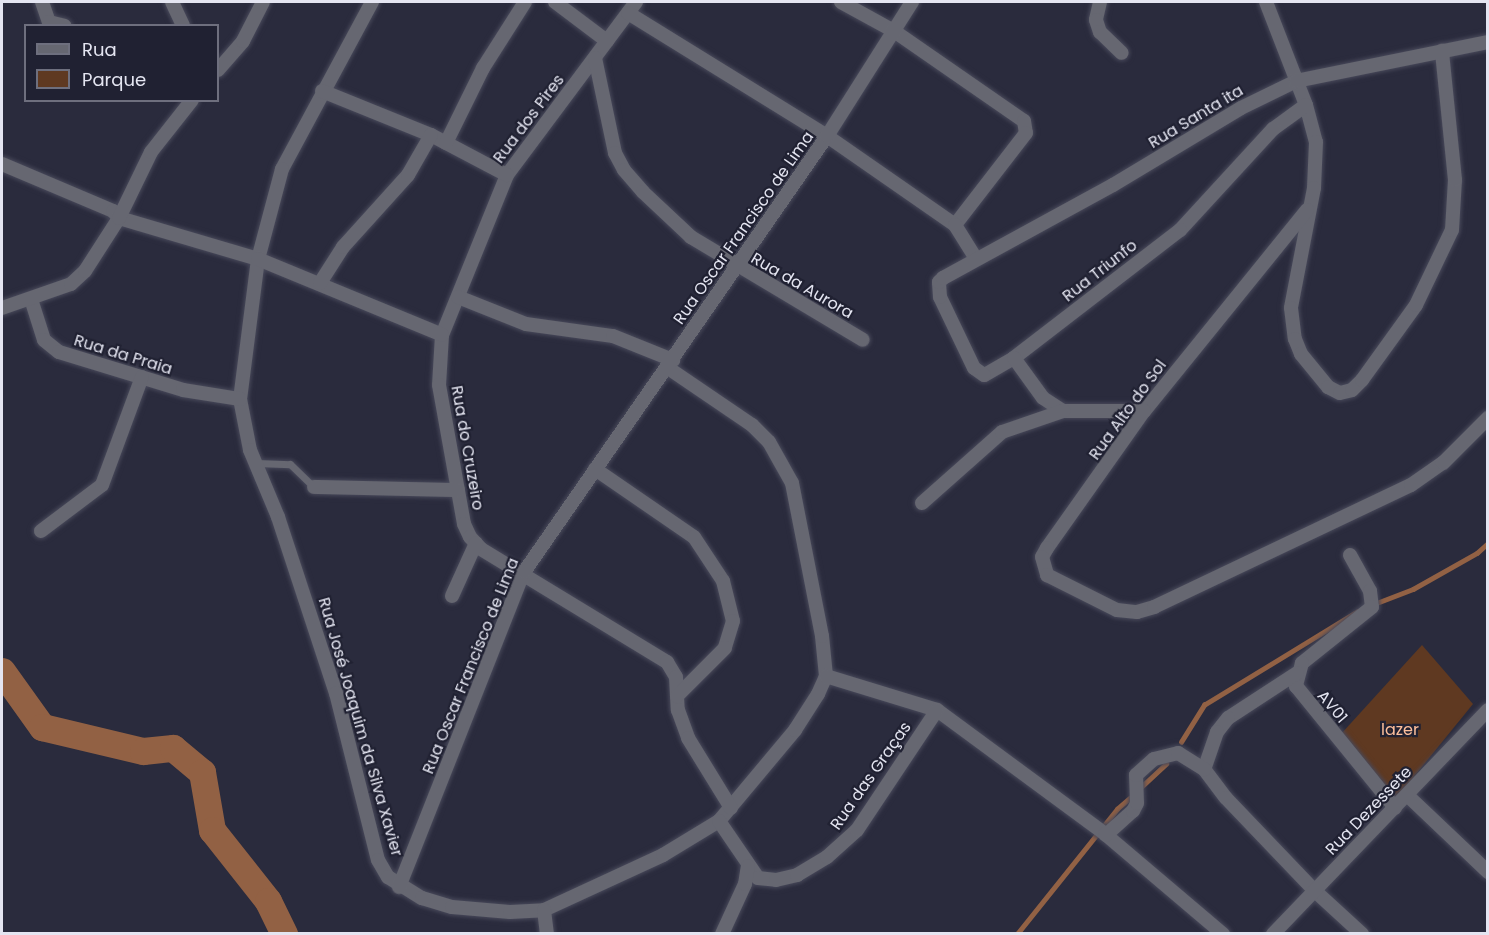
<!DOCTYPE html>
<html>
<head>
<meta charset="utf-8">
<style>
  body { margin:0 }
  #map { position:relative; width:1489px; height:935px; overflow:hidden; background:#2a2b3d; font-family:Poppins,sans-serif }
  div>[style] { position:absolute }
  .green>* { inset:0; background:#5f3921 }
  .stream>* { height:4.5px; margin:-2.25px; padding:0 2.25px; transform-origin:2.25px; border-radius:2.25px; background:#926144 }
  .river>* { height:27px; margin:-13.5px; padding:0 13.5px; transform-origin:13.5px; border-radius:13.5px; background:#926144 }
  .roads { filter:drop-shadow(0 0 2px #48495a) drop-shadow(0 0 2px #48495a) }
  .service>* { height:7px; margin:-3.5px; padding:0 3.5px; transform-origin:3.5px; border-radius:3.5px; background:#666771 }
  .minor>* { height:14px; margin:-7px; padding:0 7px; transform-origin:7px; border-radius:7px; background:#666771 }
  span { translate:-50% -50%; white-space:nowrap; text-align:center; line-height:1.15; -webkit-text-stroke:4.5px #202132; paint-order:stroke }
  .street-label { font-size:16px; color:#e4e5f1 }
  .park-label { font-size:16px; color:#fdbf9c }
  .frame { position:absolute; inset:0; border:3px solid #e4e5f1; pointer-events:none }
  .legend { position:absolute; left:24px; top:24px; width:195px; height:78px; box-sizing:border-box; background:#202132; border:2px solid #6e6f7e; margin:0; padding:8px 10px; list-style:none; font-size:18px; color:#e4e5f1 }
  .legend li { display:flex; align-items:center; gap:12px; height:30px }
  .legend b { width:30px; border:2px solid #6e6f7e }
</style>
</head>
<body>
<div id="map">
  <div class="green">
    <div style="clip-path:polygon(1422px 645px,1473px 704px,1395px 800px,1341px 734px)"></div>
  </div>
  <div class="stream">
    <div style="left:1374px;top:604px;width:42px;rotate:-21deg"></div>
    <div style="left:1413px;top:589px;width:73px;rotate:-29.4deg"></div>
    <div style="left:1477px;top:553px;width:15px;rotate:-42deg"></div>
    <div style="left:1181px;top:742px;width:44px;rotate:-58.1deg"></div>
    <div style="left:1204px;top:705px;width:180px;rotate:-31.4deg"></div>
    <div style="left:1139px;top:789px;width:37px;rotate:-43deg"></div>
    <div style="left:1017px;top:934px;width:160px;rotate:-51.3deg"></div>
    <div style="left:1117px;top:809px;width:21px;rotate:-41deg"></div>
  </div>
  <div class="river">
    <div style="left:2px;top:671px;width:69px;rotate:54.5deg"></div>
    <div style="left:42px;top:727px;width:104px;rotate:13.4deg"></div>
    <div style="left:143px;top:751px;width:30px;rotate:-6deg"></div>
    <div style="left:173px;top:748px;width:38px;rotate:40deg"></div>
    <div style="left:202px;top:772px;width:59px;rotate:80.2deg"></div>
    <div style="left:212px;top:830px;width:90px;rotate:51.7deg"></div>
    <div style="left:268px;top:901px;width:37px;rotate:64deg"></div>
  </div>
  <div class="roads">
    <div class="service">
      <div style="left:256px;top:463px;width:34px;rotate:2deg"></div>
      <div style="left:290px;top:464px;width:33px;rotate:44deg"></div>
    </div>
    <div class="minor">
      <div style="left:42px;top:2px;width:21px;rotate:71deg"></div>
      <div style="left:49px;top:22px;width:16px;rotate:14deg"></div>
      <div style="left:172px;top:2px;width:26px;rotate:65deg"></div>
      <div style="left:372px;top:2px;width:190px;rotate:118.3deg"></div>
      <div style="left:282px;top:169px;width:93px;rotate:104.9deg"></div>
      <div style="left:258px;top:259px;width:141px;rotate:97.3deg"></div>
      <div style="left:240px;top:399px;width:52px;rotate:78.9deg"></div>
      <div style="left:250px;top:450px;width:73px;rotate:67.3deg"></div>
      <div style="left:278px;top:517px;width:185px;rotate:71.8deg"></div>
      <div style="left:336px;top:693px;width:172px;rotate:75.9deg"></div>
      <div style="left:378px;top:860px;width:20px;rotate:60deg"></div>
      <div style="left:388px;top:877px;width:40px;rotate:32deg"></div>
      <div style="left:422px;top:898px;width:31px;rotate:17deg"></div>
      <div style="left:452px;top:907px;width:58px;rotate:4.9deg"></div>
      <div style="left:510px;top:912px;width:34px;rotate:-3deg"></div>
      <div style="left:544px;top:910px;width:131px;rotate:-24.8deg"></div>
      <div style="left:663px;top:855px;width:66px;rotate:-31.3deg"></div>
      <div style="left:719px;top:821px;width:119px;rotate:-50.1deg"></div>
      <div style="left:795px;top:730px;width:43px;rotate:-57.4deg"></div>
      <div style="left:818px;top:694px;width:20px;rotate:-66deg"></div>
      <div style="left:826px;top:676px;width:40px;rotate:-95.7deg"></div>
      <div style="left:822px;top:636px;width:156px;rotate:-101.1deg"></div>
      <div style="left:792px;top:483px;width:47px;rotate:-119.3deg"></div>
      <div style="left:769px;top:442px;width:24px;rotate:-135deg"></div>
      <div style="left:752px;top:425px;width:102px;rotate:-145.8deg"></div>
      <div style="left:555px;top:2px;width:65px;rotate:36.9deg"></div>
      <div style="left:636px;top:2px;width:216px;rotate:126.7deg"></div>
      <div style="left:507px;top:175px;width:173px;rotate:112.1deg"></div>
      <div style="left:442px;top:335px;width:50px;rotate:93.4deg"></div>
      <div style="left:439px;top:385px;width:141px;rotate:79.8deg"></div>
      <div style="left:464px;top:524px;width:14px;rotate:65deg"></div>
      <div style="left:470px;top:537px;width:16px;rotate:47deg"></div>
      <div style="left:481px;top:549px;width:218px;rotate:31.3deg"></div>
      <div style="left:667px;top:662px;width:17px;rotate:59deg"></div>
      <div style="left:676px;top:677px;width:33px;rotate:87deg"></div>
      <div style="left:678px;top:710px;width:30px;rotate:70deg"></div>
      <div style="left:688px;top:738px;width:82px;rotate:58.4deg"></div>
      <div style="left:841px;top:2px;width:60px;rotate:28.7deg"></div>
      <div style="left:894px;top:31px;width:158px;rotate:34.7deg"></div>
      <div style="left:1024px;top:121px;width:12px;rotate:81deg"></div>
      <div style="left:1026px;top:133px;width:116px;rotate:127.7deg"></div>
      <div style="left:1100px;top:2px;width:18px;rotate:103deg"></div>
      <div style="left:1096px;top:20px;width:13px;rotate:72deg"></div>
      <div style="left:1100px;top:32px;width:30px;rotate:44deg"></div>
      <div style="left:1266px;top:2px;width:110px;rotate:68.8deg"></div>
      <div style="left:1306px;top:105px;width:38px;rotate:75deg"></div>
      <div style="left:1316px;top:142px;width:46px;rotate:92.5deg"></div>
      <div style="left:1314px;top:188px;width:122px;rotate:100.9deg"></div>
      <div style="left:1291px;top:308px;width:31px;rotate:83deg"></div>
      <div style="left:1295px;top:339px;width:16px;rotate:68deg"></div>
      <div style="left:1301px;top:354px;width:43px;rotate:50.7deg"></div>
      <div style="left:1328px;top:387px;width:13px;rotate:27deg"></div>
      <div style="left:1340px;top:393px;width:12px;rotate:-14deg"></div>
      <div style="left:1352px;top:390px;width:14px;rotate:-45deg"></div>
      <div style="left:1362px;top:380px;width:92px;rotate:-54.2deg"></div>
      <div style="left:1416px;top:305px;width:83px;rotate:-64.4deg"></div>
      <div style="left:1452px;top:230px;width:50px;rotate:-86.6deg"></div>
      <div style="left:1455px;top:180px;width:130px;rotate:-95.8deg"></div>
      <div style="left:628px;top:13px;width:234px;rotate:31.7deg"></div>
      <div style="left:827px;top:136px;width:156px;rotate:34.8deg"></div>
      <div style="left:955px;top:225px;width:40px;rotate:58deg"></div>
      <div style="left:595px;top:58px;width:97px;rotate:78.1deg"></div>
      <div style="left:615px;top:153px;width:19px;rotate:62deg"></div>
      <div style="left:624px;top:170px;width:29px;rotate:49deg"></div>
      <div style="left:643px;top:192px;width:66px;rotate:43.2deg"></div>
      <div style="left:691px;top:237px;width:200px;rotate:30.9deg"></div>
      <div style="left:218px;top:70px;width:38px;rotate:-49deg"></div>
      <div style="left:243px;top:41px;width:44px;rotate:-62.9deg"></div>
      <div style="left:322px;top:91px;width:118px;rotate:22deg"></div>
      <div style="left:431px;top:135px;width:86px;rotate:27.8deg"></div>
      <div style="left:1306px;top:105px;width:41px;rotate:144deg"></div>
      <div style="left:1273px;top:129px;width:137px;rotate:132.6deg"></div>
      <div style="left:1180px;top:230px;width:210px;rotate:142.4deg"></div>
      <div style="left:1014px;top:358px;width:34px;rotate:150deg"></div>
      <div style="left:984px;top:375px;width:12px;rotate:-145deg"></div>
      <div style="left:974px;top:368px;width:79px;rotate:-115.6deg"></div>
      <div style="left:940px;top:297px;width:15px;rotate:-94deg"></div>
      <div style="left:939px;top:282px;width:6px;rotate:-45deg"></div>
      <div style="left:943px;top:278px;width:194px;rotate:-28.7deg"></div>
      <div style="left:1113px;top:185px;width:149px;rotate:-31deg"></div>
      <div style="left:1241px;top:108px;width:61px;rotate:-26.1deg"></div>
      <div style="left:1296px;top:81px;width:196px;rotate:-11.5deg"></div>
      <div style="left:446px;top:143px;width:84px;rotate:-63.7deg"></div>
      <div style="left:483px;top:68px;width:78px;rotate:-57.5deg"></div>
      <div style="left:2px;top:164px;width:121px;rotate:22.9deg"></div>
      <div style="left:113px;top:211px;width:9px;rotate:49deg"></div>
      <div style="left:119px;top:218px;width:145px;rotate:16.4deg"></div>
      <div style="left:258px;top:259px;width:199px;rotate:22.4deg"></div>
      <div style="left:1307px;top:210px;width:259px;rotate:129deg"></div>
      <div style="left:1144px;top:411px;width:168px;rotate:125.3deg"></div>
      <div style="left:1047px;top:548px;width:10px;rotate:119deg"></div>
      <div style="left:1042px;top:557px;width:19px;rotate:74deg"></div>
      <div style="left:1047px;top:575px;width:78px;rotate:26.6deg"></div>
      <div style="left:1117px;top:610px;width:20px;rotate:6deg"></div>
      <div style="left:1137px;top:612px;width:18px;rotate:-16deg"></div>
      <div style="left:1154px;top:607px;width:284px;rotate:-25.4deg"></div>
      <div style="left:1411px;top:485px;width:39px;rotate:-35deg"></div>
      <div style="left:1443px;top:463px;width:64px;rotate:-45deg"></div>
      <div style="left:320px;top:283px;width:43px;rotate:-57.4deg"></div>
      <div style="left:343px;top:247px;width:97px;rotate:-47.9deg"></div>
      <div style="left:408px;top:175px;width:46px;rotate:-60.1deg"></div>
      <div style="left:458px;top:297px;width:73px;rotate:21.7deg"></div>
      <div style="left:526px;top:324px;width:88px;rotate:7.9deg"></div>
      <div style="left:613px;top:336px;width:65px;rotate:21.8deg"></div>
      <div style="left:31px;top:299px;width:43px;rotate:72.4deg"></div>
      <div style="left:44px;top:340px;width:19px;rotate:39deg"></div>
      <div style="left:59px;top:352px;width:130px;rotate:17deg"></div>
      <div style="left:183px;top:390px;width:58px;rotate:9deg"></div>
      <div style="left:2px;top:308px;width:73px;rotate:-19.2deg"></div>
      <div style="left:71px;top:284px;width:19px;rotate:-43deg"></div>
      <div style="left:85px;top:271px;width:63px;rotate:-57.3deg"></div>
      <div style="left:119px;top:218px;width:73px;rotate:-64.1deg"></div>
      <div style="left:151px;top:152px;width:66px;rotate:-51.7deg"></div>
      <div style="left:1014px;top:358px;width:49px;rotate:54.1deg"></div>
      <div style="left:1043px;top:398px;width:24px;rotate:33deg"></div>
      <div style="left:1063px;top:411px;width:81px"></div>
      <div style="left:595px;top:469px;width:120px;rotate:34.5deg"></div>
      <div style="left:694px;top:537px;width:53px;rotate:56.6deg"></div>
      <div style="left:723px;top:581px;width:41px;rotate:76deg"></div>
      <div style="left:733px;top:621px;width:28px;rotate:107deg"></div>
      <div style="left:725px;top:648px;width:68px;rotate:135deg"></div>
      <div style="left:314px;top:487px;width:144px;rotate:1.2deg"></div>
      <div style="left:922px;top:503px;width:107px;rotate:-41.6deg"></div>
      <div style="left:1002px;top:432px;width:65px;rotate:-19deg"></div>
      <div style="left:41px;top:531px;width:76px;rotate:-37deg"></div>
      <div style="left:102px;top:485px;width:115px;rotate:-69.7deg"></div>
      <div style="left:1350px;top:555px;width:41px;rotate:60.9deg"></div>
      <div style="left:1370px;top:591px;width:16px;rotate:83deg"></div>
      <div style="left:1372px;top:607px;width:90px;rotate:141.3deg"></div>
      <div style="left:1302px;top:663px;width:24px;rotate:105deg"></div>
      <div style="left:1296px;top:686px;width:157px;rotate:50.9deg"></div>
      <div style="left:452px;top:596px;width:58px;rotate:-65.6deg"></div>
      <div style="left:1297px;top:673px;width:82px;rotate:146.9deg"></div>
      <div style="left:1228px;top:718px;width:18px;rotate:128deg"></div>
      <div style="left:1217px;top:732px;width:39px;rotate:109deg"></div>
      <div style="left:1204px;top:769px;width:36px;rotate:53deg"></div>
      <div style="left:1226px;top:798px;width:129px;rotate:46.3deg"></div>
      <div style="left:1315px;top:891px;width:64px;rotate:42.5deg"></div>
      <div style="left:826px;top:676px;width:116px;rotate:17deg"></div>
      <div style="left:937px;top:710px;width:209px;rotate:36.4deg"></div>
      <div style="left:1105px;top:834px;width:155px;rotate:40.3deg"></div>
      <div style="left:1407px;top:795px;width:112px;rotate:43.5deg"></div>
      <div style="left:719px;top:821px;width:69px;rotate:55.6deg"></div>
      <div style="left:758px;top:878px;width:18px;rotate:6deg"></div>
      <div style="left:776px;top:880px;width:22px;rotate:-13deg"></div>
      <div style="left:797px;top:875px;width:35px;rotate:-31deg"></div>
      <div style="left:827px;top:857px;width:40px;rotate:-42deg"></div>
      <div style="left:857px;top:830px;width:144px;rotate:-56.3deg"></div>
      <div style="left:1106px;top:835px;width:36px;rotate:-42deg"></div>
      <div style="left:1133px;top:811px;width:9px;rotate:-63deg"></div>
      <div style="left:1137px;top:803px;width:28px;rotate:-92deg"></div>
      <div style="left:1136px;top:775px;width:24px;rotate:-42deg"></div>
      <div style="left:1154px;top:759px;width:25px;rotate:-14deg"></div>
      <div style="left:1178px;top:753px;width:31px;rotate:32deg"></div>
      <div style="left:399px;top:887px;width:339px;rotate:-68.4deg"></div>
      <div style="left:524px;top:572px;width:531px;rotate:-55.2deg"></div>
      <div style="left:827px;top:136px;width:159px;rotate:-57.6deg"></div>
      <div style="left:544px;top:910px;width:24px;rotate:83deg"></div>
      <div style="left:722px;top:934px;width:55px;rotate:-65.3deg"></div>
      <div style="left:745px;top:884px;width:18px;rotate:-81deg"></div>
      <div style="left:1273px;top:934px;width:310px;rotate:-46.2deg"></div>
    </div>
  </div>
  <div class="street-label">
    <span style="left:1196px;top:117px;rotate:-31deg">Rua Santa ita</span>
    <span style="left:529px;top:119px;rotate:-53deg">Rua dos Pires</span>
    <span style="left:744px;top:228px;rotate:-55deg">Rua Oscar Francisco de Lima</span>
    <span style="left:1100px;top:271px;rotate:-38deg">Rua Triunfo</span>
    <span style="left:802px;top:286px;rotate:30deg">Rua da Aurora</span>
    <span style="left:123px;top:355px;rotate:17deg">Rua da Praia</span>
    <span style="left:1128px;top:410px;rotate:-54deg">Rua Alto do Sol</span>
    <span style="left:467px;top:448px;rotate:80deg">Rua do Cruzeiro</span>
    <span style="left:471px;top:666px;rotate:-68deg">Rua Oscar Francisco de Lima</span>
    <span style="left:1332px;top:707px;rotate:50deg">AV01</span>
    <span style="left:360px;top:727px;rotate:74deg">Rua José Joaquim da Silva Xavier</span>
    <span style="left:871px;top:776px;rotate:-55deg">Rua das Graças</span>
    <span style="left:1369px;top:811px;rotate:-46deg">Rua Dezessete</span>
  </div>
  <div class="park-label">
    <span style="left:1400px;top:730px">lazer</span>
  </div>
  <div class="frame"></div>
  <ul class="legend">
  <li><b style="height:8px;background:#666771"></b>Rua</li>
  <li><b style="height:16px;background:#5f3921"></b>Parque</li>
  </ul>
</div>
</body>
</html>
